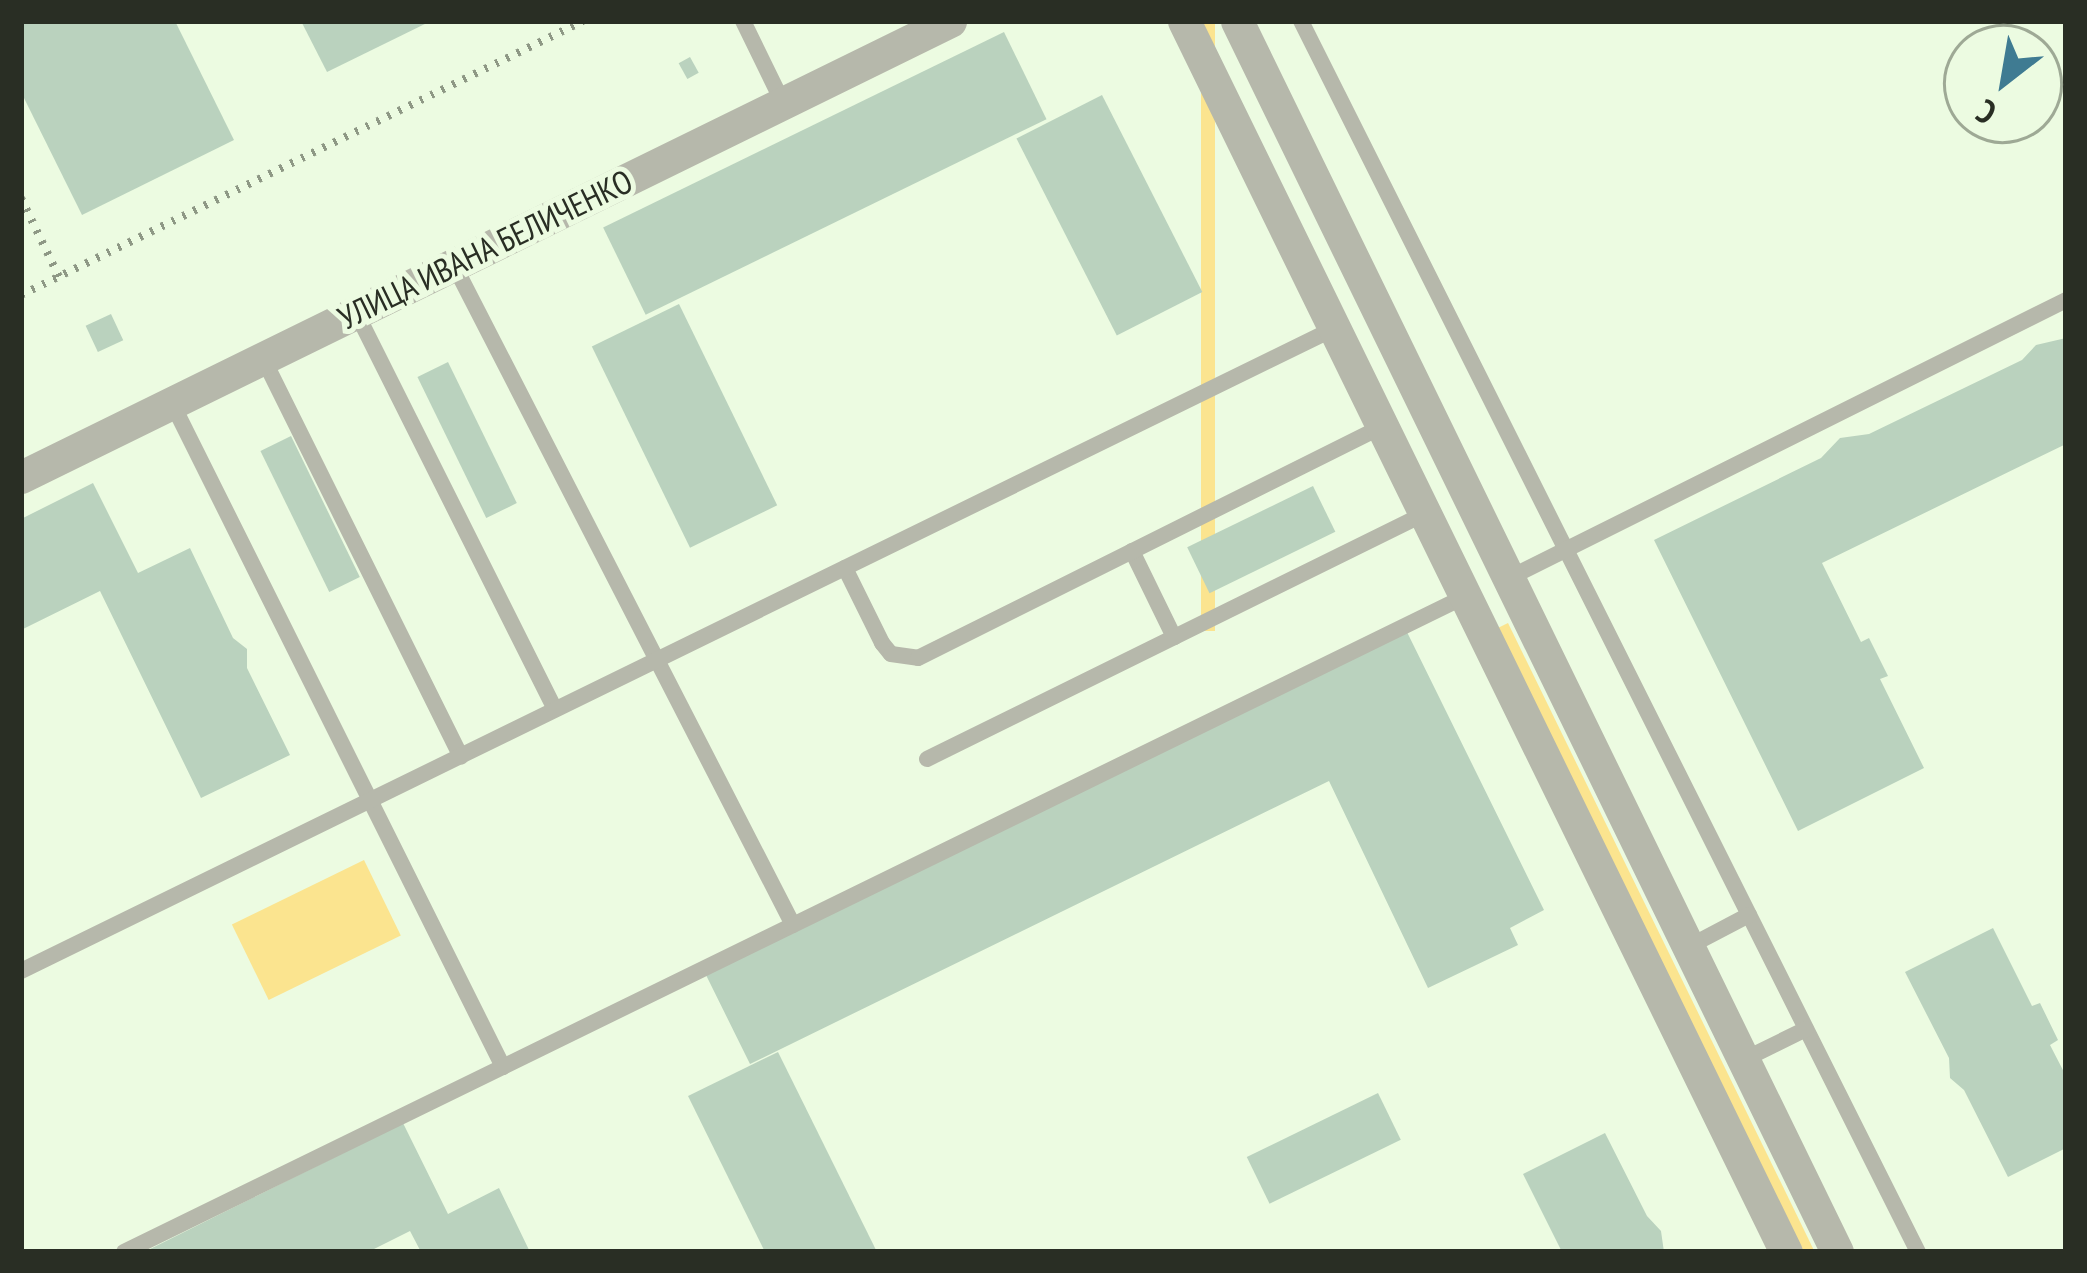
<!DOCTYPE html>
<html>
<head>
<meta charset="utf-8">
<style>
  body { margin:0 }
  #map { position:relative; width:2087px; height:1273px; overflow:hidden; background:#ecfbe1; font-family:"PT Sans Narrow",sans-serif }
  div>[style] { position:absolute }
  .green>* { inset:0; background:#fbe48f; transform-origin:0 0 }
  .building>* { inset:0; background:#bad2be; transform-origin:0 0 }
  .path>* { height:8px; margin-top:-4px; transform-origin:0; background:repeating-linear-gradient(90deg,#8e9885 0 3px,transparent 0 12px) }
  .lane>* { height:16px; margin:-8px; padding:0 8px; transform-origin:8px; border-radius:8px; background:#b6b8ab }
  .street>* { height:33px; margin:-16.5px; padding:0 16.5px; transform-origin:16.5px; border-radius:16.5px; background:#b6b8ab }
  span { translate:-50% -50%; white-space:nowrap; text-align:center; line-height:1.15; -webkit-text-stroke:10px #ecfbe1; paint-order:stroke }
  .street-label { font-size:33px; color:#292e24 }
  .frame { position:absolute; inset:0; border:24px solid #292e24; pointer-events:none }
  .north { position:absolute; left:1943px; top:24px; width:120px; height:120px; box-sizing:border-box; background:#ecfbe1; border:3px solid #9ea995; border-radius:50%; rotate:211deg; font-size:33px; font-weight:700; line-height:48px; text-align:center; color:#292e24 }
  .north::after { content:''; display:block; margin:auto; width:42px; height:54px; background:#3f7b92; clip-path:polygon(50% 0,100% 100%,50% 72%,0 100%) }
</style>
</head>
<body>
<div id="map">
  <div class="green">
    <div style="left:1201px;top:21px;width:14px;height:610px"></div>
    <div style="left:1508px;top:623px;width:700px;height:13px;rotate:64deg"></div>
    <div style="left:364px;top:860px;width:84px;height:147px;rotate:64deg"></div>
  </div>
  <div class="building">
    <div style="clip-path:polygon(21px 21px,175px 21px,234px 140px,82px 215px,21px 92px)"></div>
    <div style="clip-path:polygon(301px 21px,431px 21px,327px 72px)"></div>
    <div style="left:1004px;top:32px;width:97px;height:446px;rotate:64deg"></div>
    <div style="left:690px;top:57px;width:18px;height:13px;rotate:61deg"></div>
    <div style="left:1102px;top:95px;width:221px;height:96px;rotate:63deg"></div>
    <div style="left:679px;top:304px;width:224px;height:97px;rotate:64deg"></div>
    <div style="left:111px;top:314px;width:29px;height:28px;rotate:65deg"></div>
    <div style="clip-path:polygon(2066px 338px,2066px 444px,1822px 563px,1861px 642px,1869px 638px,1888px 676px,1880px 679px,1924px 768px,1798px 831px,1654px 540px,1821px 458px,1840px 438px,1869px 434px,2022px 360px,2036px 345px)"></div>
    <div style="left:448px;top:362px;width:157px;height:34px;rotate:64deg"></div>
    <div style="left:291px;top:436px;width:157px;height:34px;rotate:64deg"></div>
    <div style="clip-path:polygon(93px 483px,138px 573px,190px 548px,233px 638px,247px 649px,247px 668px,290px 755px,201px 798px,100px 591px,21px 630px,21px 519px)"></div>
    <div style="left:1313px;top:486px;width:51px;height:140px;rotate:64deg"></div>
    <div style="clip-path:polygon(1406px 630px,1544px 910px,1510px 928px,1518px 945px,1428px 988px,1329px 781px,750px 1064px,705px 973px)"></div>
    <div style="clip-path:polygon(1993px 928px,2032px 1006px,2040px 1003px,2058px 1040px,2050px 1045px,2066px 1076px,2066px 1148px,2008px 1177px,1964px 1090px,1950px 1078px,1949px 1058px,1905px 972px)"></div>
    <div style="clip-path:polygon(778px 1052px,877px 1252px,765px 1252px,688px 1096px)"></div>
    <div style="left:1378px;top:1093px;width:52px;height:146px;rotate:64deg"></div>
    <div style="clip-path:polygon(403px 1123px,448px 1214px,499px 1188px,530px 1252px,421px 1252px,410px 1231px,368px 1252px,144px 1252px)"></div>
    <div style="clip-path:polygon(1605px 1133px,1647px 1216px,1661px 1231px,1664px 1252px,1562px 1252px,1523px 1174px)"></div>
  </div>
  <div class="path">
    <div style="left:21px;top:198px;width:88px;rotate:64.3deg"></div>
    <div style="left:21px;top:295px;width:625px;rotate:-25.99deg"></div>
  </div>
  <div class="lane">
    <div style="left:743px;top:21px;width:91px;rotate:64deg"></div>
    <div style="left:1301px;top:21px;width:1377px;rotate:63.38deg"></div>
    <div style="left:454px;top:265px;width:742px;rotate:62.81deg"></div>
    <div style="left:356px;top:312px;width:444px;rotate:63.4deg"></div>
    <div style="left:263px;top:358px;width:445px;rotate:63.6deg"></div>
    <div style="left:172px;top:403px;width:742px;rotate:63.5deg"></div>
    <div style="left:1132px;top:551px;width:96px;rotate:64deg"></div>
    <div style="left:845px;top:568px;width:84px;rotate:63.7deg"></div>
    <div style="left:882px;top:643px;width:14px;rotate:51deg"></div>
    <div style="left:891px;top:654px;width:27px;rotate:8deg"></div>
    <div style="left:918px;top:658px;width:520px;rotate:-26.52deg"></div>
    <div style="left:1509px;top:578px;width:623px;rotate:-26.52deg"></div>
    <div style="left:927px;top:759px;width:556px;rotate:-26.24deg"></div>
    <div style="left:1688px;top:947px;width:69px;rotate:-27.7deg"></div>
    <div style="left:21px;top:971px;width:1463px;rotate:-26.07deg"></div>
    <div style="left:1743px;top:1060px;width:70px;rotate:-26.2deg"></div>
    <div style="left:124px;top:1252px;width:1494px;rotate:-26.05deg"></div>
  </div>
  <div class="street">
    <div style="left:1184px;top:21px;width:1370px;rotate:63.94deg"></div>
    <div style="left:1237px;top:21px;width:1369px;rotate:64.01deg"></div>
    <div style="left:21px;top:477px;width:1035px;rotate:-26.14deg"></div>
  </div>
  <div class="street-label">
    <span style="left:485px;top:249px;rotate:-26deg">УЛИЦА ИВАНА БЕЛИЧЕНКО</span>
  </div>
  <div class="frame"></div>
  <div class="north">С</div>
</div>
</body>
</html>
